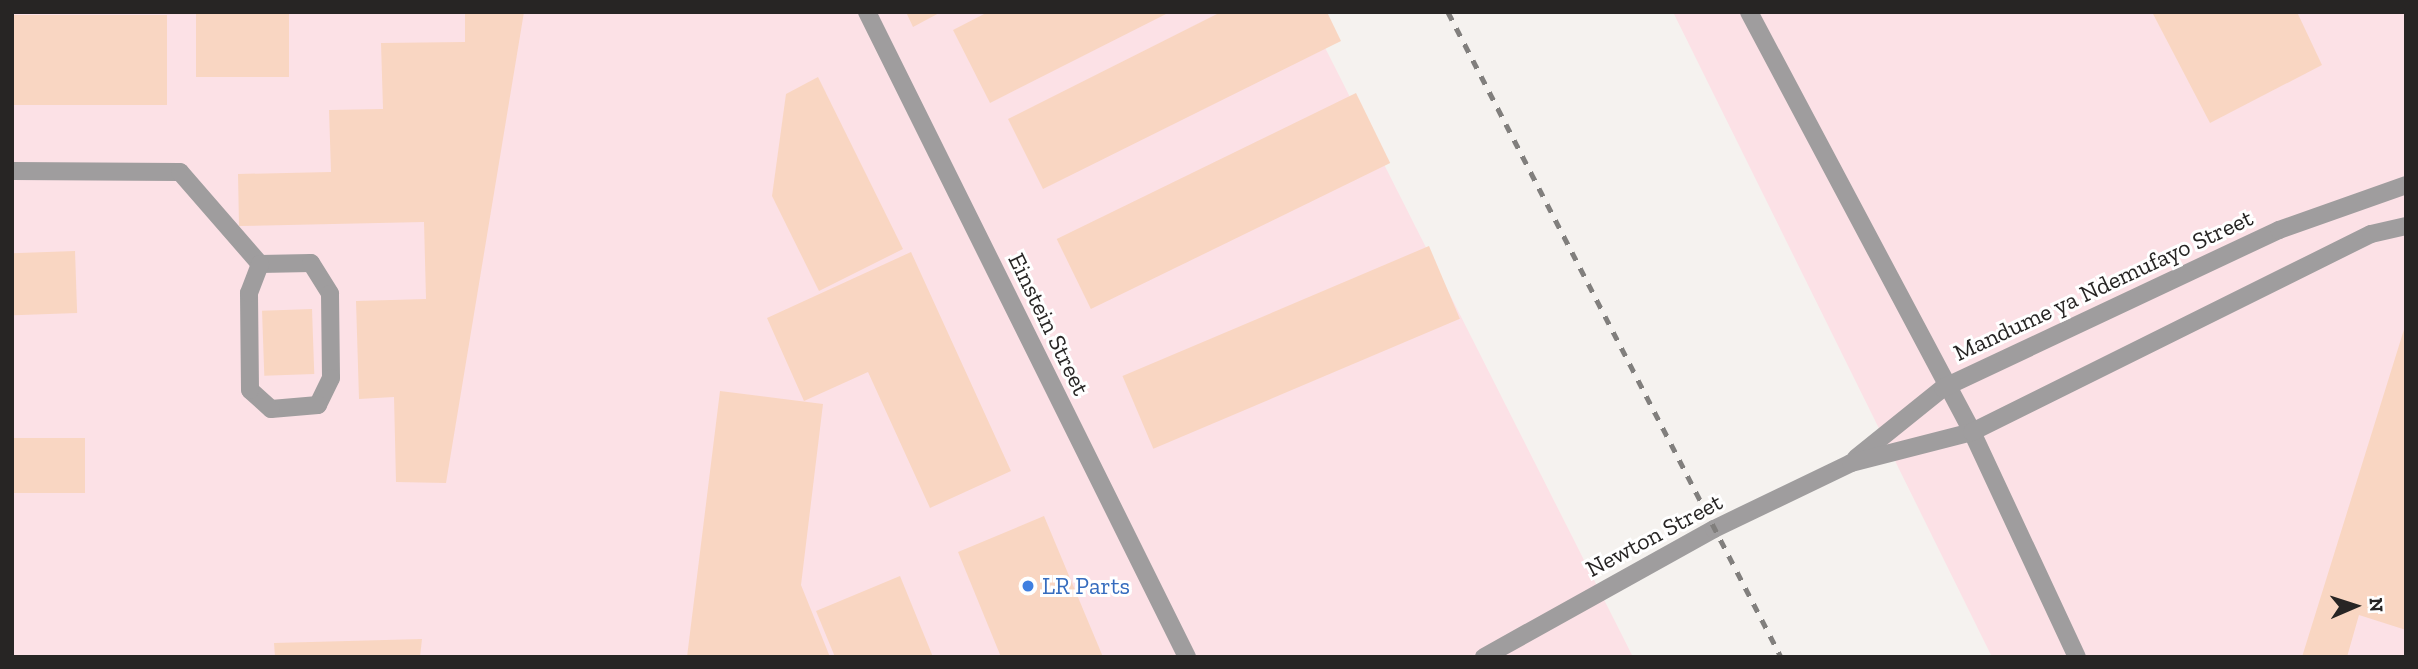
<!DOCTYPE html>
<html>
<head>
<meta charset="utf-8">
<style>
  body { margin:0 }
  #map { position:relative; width:2418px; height:669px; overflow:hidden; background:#f5f2ef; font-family:"Zilla Slab",serif }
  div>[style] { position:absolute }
  .industrial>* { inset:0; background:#fce1e6 }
  .building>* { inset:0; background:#f9d6c2; transform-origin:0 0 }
  .minor>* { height:18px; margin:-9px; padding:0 9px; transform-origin:9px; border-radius:9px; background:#9f9d9e }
  .rail>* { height:5px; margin-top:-2.5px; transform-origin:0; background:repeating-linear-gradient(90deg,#817f7d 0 9px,transparent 0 18px) }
  .dots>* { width:19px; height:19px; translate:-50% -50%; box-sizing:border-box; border:4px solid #fff; border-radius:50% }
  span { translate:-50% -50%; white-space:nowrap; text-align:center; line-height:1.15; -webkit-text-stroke:6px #fff; paint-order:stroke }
  .street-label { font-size:24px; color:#272524 }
  .shop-label { font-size:24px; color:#366cbe }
  .left { translate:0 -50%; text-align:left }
  .frame { position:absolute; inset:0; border:14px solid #272524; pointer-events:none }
  .north { position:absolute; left:2320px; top:571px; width:70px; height:70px; -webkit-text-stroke:5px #fff; paint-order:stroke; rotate:87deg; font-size:19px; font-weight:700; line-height:28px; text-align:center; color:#272524 }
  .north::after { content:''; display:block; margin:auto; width:24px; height:32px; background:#272524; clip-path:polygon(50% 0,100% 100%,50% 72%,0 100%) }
</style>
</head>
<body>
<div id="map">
  <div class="industrial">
    <div style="clip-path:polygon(12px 12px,1307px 12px,1633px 657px,12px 657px)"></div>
    <div style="clip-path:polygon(1673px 12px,2406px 12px,2406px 657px,1992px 657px)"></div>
  </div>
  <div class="building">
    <div style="left:196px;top:12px;width:93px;height:65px"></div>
    <div style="clip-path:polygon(465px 12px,524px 12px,446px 483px,396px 482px,394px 397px,359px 399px,356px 301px,426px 299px,424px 222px,239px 226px,238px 174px,331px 172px,329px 110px,383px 109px,381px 43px,465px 42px)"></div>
    <div style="clip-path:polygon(906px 12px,941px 12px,913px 27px)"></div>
    <div style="clip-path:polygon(988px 12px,1170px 12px,990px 103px,953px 30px)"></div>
    <div style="clip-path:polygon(1221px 12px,1327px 12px,1341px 41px,1043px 189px,1008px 119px)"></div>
    <div style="clip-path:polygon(2152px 12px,2297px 12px,2322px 65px,2210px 123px)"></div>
    <div style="left:12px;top:15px;width:155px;height:90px"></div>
    <div style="clip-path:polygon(818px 77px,903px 249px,819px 291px,772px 196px,786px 94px)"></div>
    <div style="left:1356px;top:93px;width:78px;height:333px;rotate:64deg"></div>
    <div style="left:1429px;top:246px;width:79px;height:333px;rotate:67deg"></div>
    <div style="left:75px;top:251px;width:62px;height:63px;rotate:88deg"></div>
    <div style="clip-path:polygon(911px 252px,1011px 471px,930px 508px,868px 372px,804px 401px,767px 318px)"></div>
    <div style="left:312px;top:309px;width:65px;height:50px;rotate:88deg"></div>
    <div style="clip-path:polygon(2406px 323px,2406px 630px,2359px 615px,2347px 657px,2302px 657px)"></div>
    <div style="clip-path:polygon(720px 391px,823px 404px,801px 585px,830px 657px,687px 657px)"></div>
    <div style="left:12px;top:438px;width:73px;height:55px"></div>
    <div style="clip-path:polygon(1044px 516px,1103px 657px,1001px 657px,958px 552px)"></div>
    <div style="clip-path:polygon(900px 576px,933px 657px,835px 657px,816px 611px)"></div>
    <div style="clip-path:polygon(422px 639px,420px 657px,275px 657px,274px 643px)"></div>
  </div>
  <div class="minor">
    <div style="left:867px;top:12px;width:720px;rotate:63.61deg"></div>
    <div style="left:1749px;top:12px;width:476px;rotate:62deg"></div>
    <div style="left:1972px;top:432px;width:248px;rotate:65deg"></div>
    <div style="left:12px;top:171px;width:168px;rotate:0.3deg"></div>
    <div style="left:180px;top:172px;width:122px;rotate:49deg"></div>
    <div style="left:260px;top:264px;width:51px;rotate:-1.1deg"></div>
    <div style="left:311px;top:263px;width:36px;rotate:58deg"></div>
    <div style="left:330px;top:294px;width:84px;rotate:89.3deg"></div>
    <div style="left:331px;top:378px;width:30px;rotate:116deg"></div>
    <div style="left:318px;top:405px;width:47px;rotate:175.1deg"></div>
    <div style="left:271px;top:409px;width:28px;rotate:-138deg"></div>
    <div style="left:250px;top:390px;width:97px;rotate:-90.6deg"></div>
    <div style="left:249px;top:293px;width:31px;rotate:-69deg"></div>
    <div style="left:1856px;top:458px;width:112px;rotate:-38.8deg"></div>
    <div style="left:1943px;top:388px;width:371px;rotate:-25.2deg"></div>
    <div style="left:2279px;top:230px;width:135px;rotate:-19.5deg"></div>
    <div style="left:1484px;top:657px;width:263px;rotate:-29.1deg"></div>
    <div style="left:1714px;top:529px;width:152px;rotate:-25.7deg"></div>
    <div style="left:1851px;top:463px;width:125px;rotate:-14.4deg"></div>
    <div style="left:1972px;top:432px;width:445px;rotate:-26.4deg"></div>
    <div style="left:2371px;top:234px;width:36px;rotate:-13deg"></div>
  </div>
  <div class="rail">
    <div style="left:1448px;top:12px;width:726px;rotate:62.69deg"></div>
  </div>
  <div class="dots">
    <div style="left:1028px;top:586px;background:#3f7fe0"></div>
  </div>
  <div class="street-label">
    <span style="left:2103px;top:285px;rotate:-25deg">Mandume ya Ndemufayo Street</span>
    <span style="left:1049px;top:324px;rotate:64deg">Einstein Street</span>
    <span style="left:1654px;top:535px;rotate:-28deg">Newton Street</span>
  </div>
  <div class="shop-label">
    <span class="left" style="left:1042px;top:586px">LR Parts</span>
  </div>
  <div class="frame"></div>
  <div class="north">N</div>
</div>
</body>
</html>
